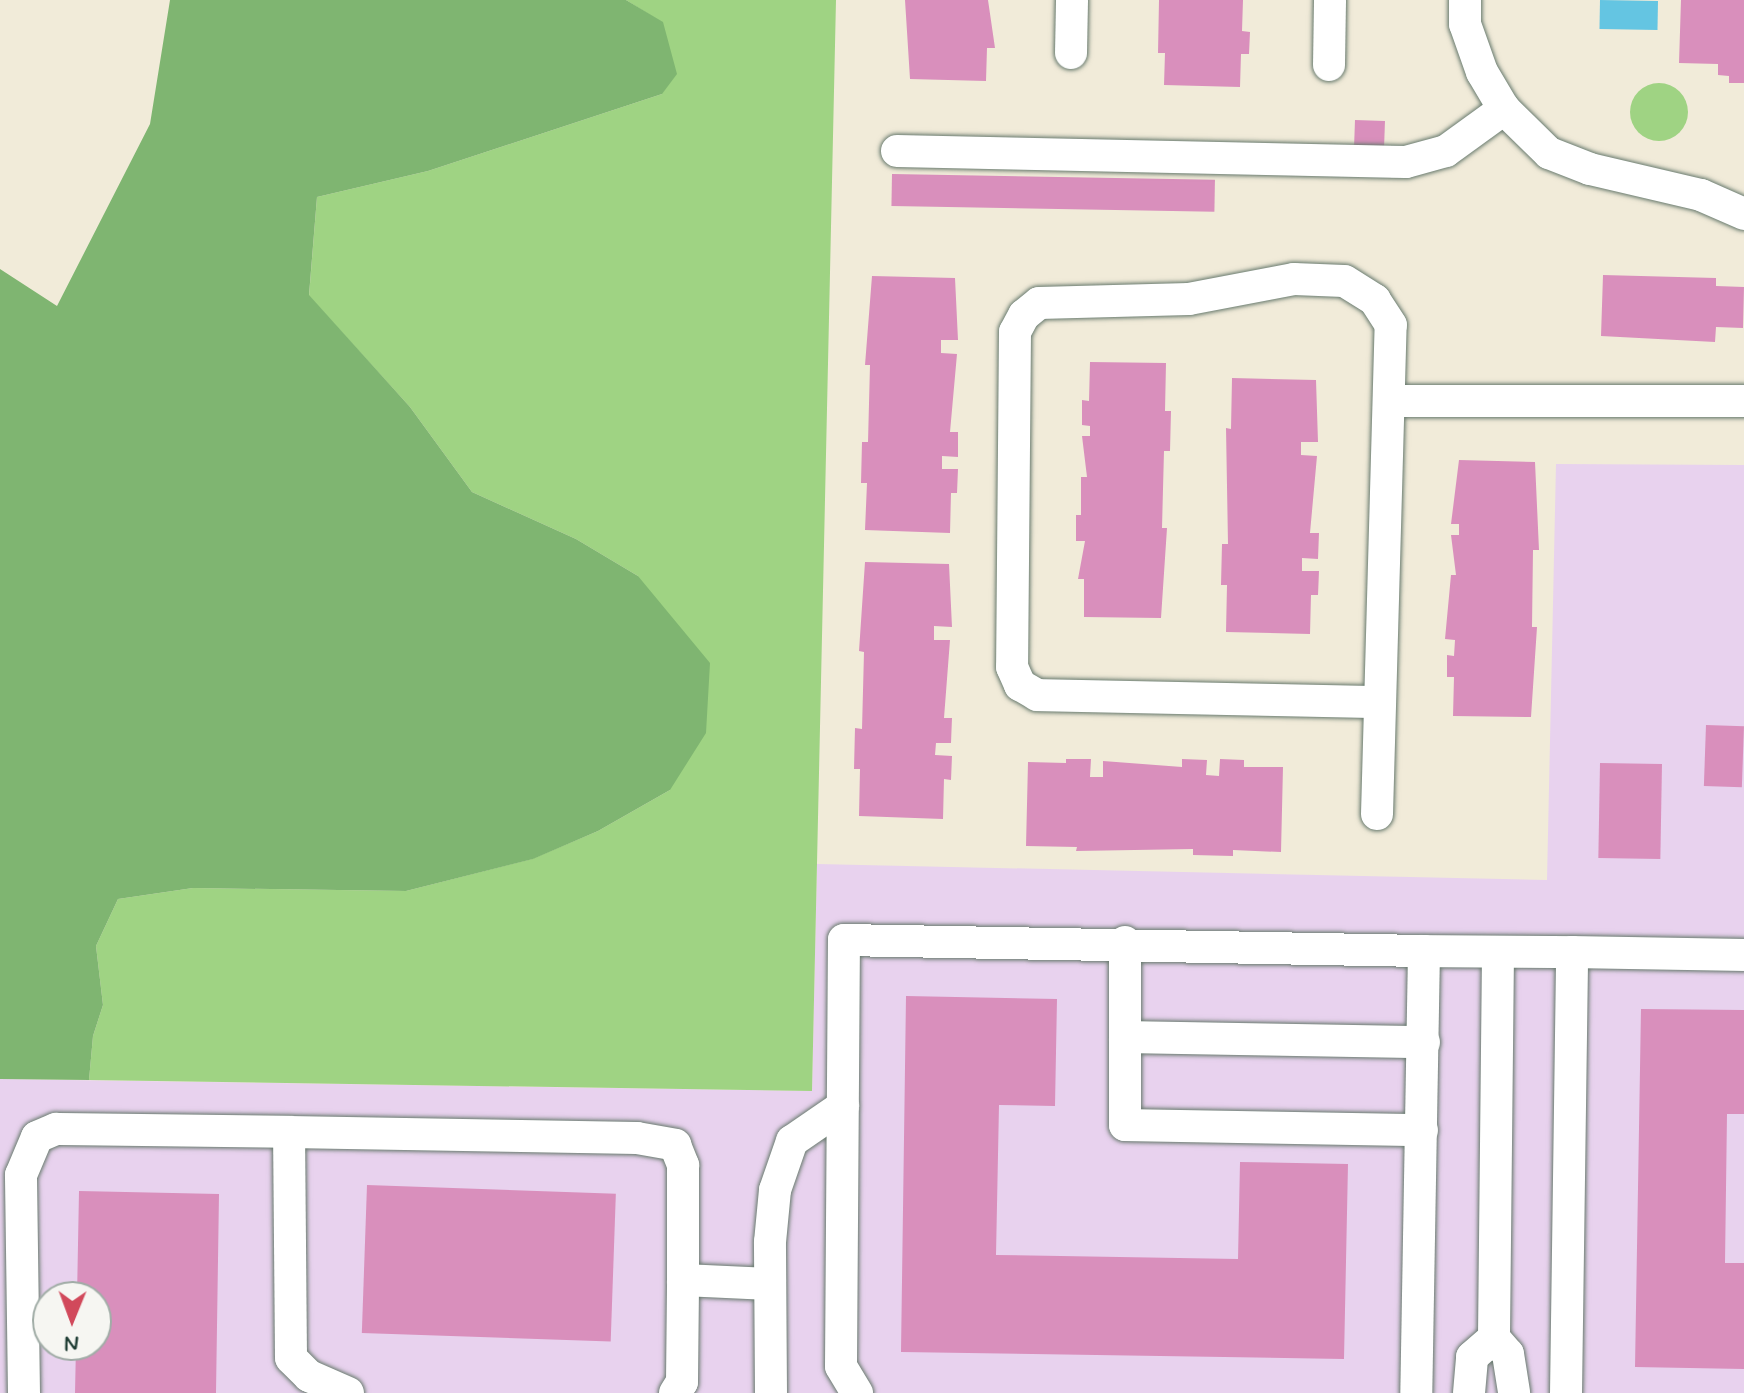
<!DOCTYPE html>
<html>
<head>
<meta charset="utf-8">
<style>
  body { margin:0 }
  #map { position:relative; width:1744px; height:1393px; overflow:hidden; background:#f1ebd9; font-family:Mynerve,sans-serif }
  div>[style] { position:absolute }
  .built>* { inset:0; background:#e8d2ee }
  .green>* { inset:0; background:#9fd383 }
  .round { border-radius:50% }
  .forest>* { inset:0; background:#7fb571 }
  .water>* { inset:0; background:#64c5e2; transform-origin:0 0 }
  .building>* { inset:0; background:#d98fbc; transform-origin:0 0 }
  .roads { filter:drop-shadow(0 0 2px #687a6e) drop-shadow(0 0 2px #687a6e) }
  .minor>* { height:32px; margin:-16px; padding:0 16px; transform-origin:16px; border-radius:16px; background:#fff }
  span { translate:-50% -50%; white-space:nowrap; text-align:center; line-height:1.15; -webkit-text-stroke:6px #f6f6f2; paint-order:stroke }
  .north { position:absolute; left:32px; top:1281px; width:80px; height:80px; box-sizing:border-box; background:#f6f6f2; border:2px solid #a0aca6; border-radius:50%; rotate:181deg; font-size:22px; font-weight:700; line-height:32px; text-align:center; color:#1f3d34 }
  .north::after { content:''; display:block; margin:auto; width:28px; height:36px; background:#d1495b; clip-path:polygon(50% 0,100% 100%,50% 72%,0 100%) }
</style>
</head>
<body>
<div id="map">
  <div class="built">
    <div style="clip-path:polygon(evenodd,1556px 464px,1744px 465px,1744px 1393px,0 1393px,0 1079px,812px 1091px,817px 864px,1547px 880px,1556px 464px,48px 1297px,96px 1297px,96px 1345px,48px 1345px,48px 1297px)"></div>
  </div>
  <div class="green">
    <div style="clip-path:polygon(626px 0,836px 0,812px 1091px,89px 1080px,93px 1036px,103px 1005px,96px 946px,118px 899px,193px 888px,406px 891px,532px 859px,598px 831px,670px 790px,638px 576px,576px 539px,472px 492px,410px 407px,309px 296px,317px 197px,428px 171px,662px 94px,663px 23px)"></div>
    <div class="round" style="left:1630px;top:83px;width:58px;height:58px"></div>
  </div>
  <div class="forest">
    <div style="clip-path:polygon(170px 0,626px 0,663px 22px,677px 74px,662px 94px,428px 171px,317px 197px,309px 295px,410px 407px,472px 492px,576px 539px,638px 576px,710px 663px,706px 733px,670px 790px,598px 831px,533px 859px,406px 891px,193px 888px,118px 899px,96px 946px,103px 1005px,93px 1036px,89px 1080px,0 1079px,0 269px,57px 306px,150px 124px)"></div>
  </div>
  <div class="water">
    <div style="left:1600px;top:0;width:58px;height:29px;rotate:1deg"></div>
  </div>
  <div class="building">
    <div style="clip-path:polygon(905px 0,988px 0,995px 48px,987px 48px,986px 81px,910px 79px)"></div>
    <div style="clip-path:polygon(1159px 0,1243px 0,1242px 31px,1250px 32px,1249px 54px,1241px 54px,1240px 87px,1164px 85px,1165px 53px,1158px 53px)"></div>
    <div style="clip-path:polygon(1681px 0,1744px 0,1744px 83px,1729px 83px,1729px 76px,1718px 75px,1718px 64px,1679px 63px)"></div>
    <div style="left:1355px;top:120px;width:30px;height:25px;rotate:2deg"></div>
    <div style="left:892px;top:174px;width:323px;height:32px;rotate:1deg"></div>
    <div style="clip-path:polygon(1603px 275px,1716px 278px,1716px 286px,1744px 287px,1743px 328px,1716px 327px,1715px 342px,1601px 336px)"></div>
    <div style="clip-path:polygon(872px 276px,955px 278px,958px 340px,941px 340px,941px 353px,957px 354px,950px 432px,958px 432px,958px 457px,942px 456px,942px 469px,958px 469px,957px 493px,951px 493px,950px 533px,865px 530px,867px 483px,861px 483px,862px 442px,868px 442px,870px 365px,865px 365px)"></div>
    <div style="clip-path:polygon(1090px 362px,1166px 363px,1165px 411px,1171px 411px,1170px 451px,1164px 451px,1162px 528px,1167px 528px,1161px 618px,1084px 617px,1084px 579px,1078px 579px,1085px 541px,1076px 541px,1076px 515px,1081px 515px,1081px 477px,1087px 477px,1082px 436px,1090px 436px,1090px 426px,1082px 425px,1082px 400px,1089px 401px)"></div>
    <div style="clip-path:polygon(1232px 378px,1316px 380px,1318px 442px,1301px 442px,1301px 455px,1317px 456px,1310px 533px,1319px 533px,1318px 559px,1302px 558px,1302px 571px,1319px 571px,1318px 595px,1311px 595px,1310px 634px,1226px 632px,1227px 585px,1221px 585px,1222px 544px,1228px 544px,1226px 428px,1231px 429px)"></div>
    <div style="clip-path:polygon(1459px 460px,1535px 462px,1539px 550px,1533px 550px,1532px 627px,1537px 627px,1531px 717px,1453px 716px,1454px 677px,1447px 677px,1447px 655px,1454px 656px,1455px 640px,1445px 639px,1451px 575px,1456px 575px,1451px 535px,1459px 535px,1459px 524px,1451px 524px)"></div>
    <div style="clip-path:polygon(865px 562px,949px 564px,952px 627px,934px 626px,934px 640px,950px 640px,944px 718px,952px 718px,951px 743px,936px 743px,935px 755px,952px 756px,951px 780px,944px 779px,943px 819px,859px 816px,860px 769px,854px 769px,855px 728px,862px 729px,864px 652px,859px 651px)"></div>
    <div style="left:1706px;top:725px;width:38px;height:61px;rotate:2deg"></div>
    <div style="clip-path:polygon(1066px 759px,1091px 759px,1090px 777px,1103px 777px,1103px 761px,1182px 767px,1182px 759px,1207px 760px,1206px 775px,1219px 776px,1220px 759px,1244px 760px,1244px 767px,1283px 767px,1281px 852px,1233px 850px,1233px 856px,1193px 855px,1193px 849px,1076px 851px,1077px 847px,1026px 846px,1028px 762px,1066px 763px)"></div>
    <div style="left:1600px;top:763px;width:62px;height:95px;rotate:1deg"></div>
    <div style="clip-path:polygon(906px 996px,1057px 999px,1055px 1106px,999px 1105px,996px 1255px,1238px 1259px,1240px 1162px,1348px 1164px,1344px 1359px,901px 1352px)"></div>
    <div style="clip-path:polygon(1641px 1009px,1744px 1010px,1744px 1114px,1727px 1114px,1725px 1263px,1744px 1263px,1744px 1369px,1635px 1367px)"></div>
    <div style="left:367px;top:1185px;width:249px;height:148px;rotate:2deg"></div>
    <div style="clip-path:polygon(79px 1191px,219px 1194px,216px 1393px,75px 1393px,76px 1345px,96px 1345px,96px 1297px,77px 1297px)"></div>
  </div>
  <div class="roads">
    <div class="minor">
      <div style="left:1465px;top:0;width:24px;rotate:90deg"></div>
      <div style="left:1465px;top:24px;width:51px;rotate:70.5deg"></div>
      <div style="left:1482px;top:72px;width:43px;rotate:59.3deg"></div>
      <div style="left:1504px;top:109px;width:63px;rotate:44.4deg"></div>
      <div style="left:1549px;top:153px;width:44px;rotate:21.3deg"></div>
      <div style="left:1590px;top:169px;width:114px;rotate:13.2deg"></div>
      <div style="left:1701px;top:195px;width:47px;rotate:23.8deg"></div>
      <div style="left:1071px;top:53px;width:53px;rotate:-88.9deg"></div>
      <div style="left:1329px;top:65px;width:65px;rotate:-89.1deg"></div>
      <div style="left:897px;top:151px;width:509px;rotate:1.24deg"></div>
      <div style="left:1406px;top:162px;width:41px;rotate:-15.4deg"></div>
      <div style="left:1446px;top:151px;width:72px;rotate:-35.9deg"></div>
      <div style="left:1390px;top:401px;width:354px"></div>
      <div style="left:1377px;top:814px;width:489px;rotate:-88.4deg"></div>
      <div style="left:1391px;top:325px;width:30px;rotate:-123deg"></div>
      <div style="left:1375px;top:300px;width:36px;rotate:-148deg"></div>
      <div style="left:1344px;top:281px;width:50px;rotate:-177.7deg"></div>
      <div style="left:1294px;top:279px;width:107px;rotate:169.2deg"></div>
      <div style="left:1189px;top:299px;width:150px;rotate:178.5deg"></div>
      <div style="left:1039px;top:303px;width:19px;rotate:141deg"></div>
      <div style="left:1024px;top:315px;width:19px;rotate:118deg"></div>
      <div style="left:1015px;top:332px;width:335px;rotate:90.5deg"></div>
      <div style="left:1012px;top:667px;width:20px;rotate:66deg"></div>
      <div style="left:1020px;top:685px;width:20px;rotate:30deg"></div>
      <div style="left:1037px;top:695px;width:343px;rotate:1.2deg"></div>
      <div style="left:1125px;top:942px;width:183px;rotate:90deg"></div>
      <div style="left:1125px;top:1125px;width:297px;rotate:1deg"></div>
      <div style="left:1424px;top:951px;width:148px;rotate:0.4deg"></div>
      <div style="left:1498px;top:953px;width:385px;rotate:90.6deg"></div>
      <div style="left:1494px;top:1338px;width:21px;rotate:49deg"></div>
      <div style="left:1508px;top:1354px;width:39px;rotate:81deg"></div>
      <div style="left:1125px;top:1037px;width:299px;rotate:1deg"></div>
      <div style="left:24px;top:1393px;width:218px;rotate:-90.8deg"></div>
      <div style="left:21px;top:1175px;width:41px;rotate:-67.2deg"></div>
      <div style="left:37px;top:1137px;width:21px;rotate:-23deg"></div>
      <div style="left:56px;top:1129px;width:233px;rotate:0.7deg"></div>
      <div style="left:348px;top:1393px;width:43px;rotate:-156.4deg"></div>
      <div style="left:309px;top:1376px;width:25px;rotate:-135deg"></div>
      <div style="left:291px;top:1358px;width:226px;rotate:-90.5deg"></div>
      <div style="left:289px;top:1132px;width:348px;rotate:1deg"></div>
      <div style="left:637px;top:1138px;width:39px;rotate:10deg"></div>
      <div style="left:675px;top:1145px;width:22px;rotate:68deg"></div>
      <div style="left:683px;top:1165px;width:115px;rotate:90deg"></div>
      <div style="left:675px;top:1393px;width:13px;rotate:-58deg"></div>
      <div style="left:682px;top:1382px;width:102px;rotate:-89.4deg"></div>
      <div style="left:683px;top:1280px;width:87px;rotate:2.6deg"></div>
      <div style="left:771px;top:1393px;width:151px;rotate:-90.4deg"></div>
      <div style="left:770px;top:1242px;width:52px;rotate:-84.5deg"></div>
      <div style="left:775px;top:1190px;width:52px;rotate:-70.9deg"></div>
      <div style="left:792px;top:1141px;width:62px;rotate:-34.5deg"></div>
      <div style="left:857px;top:1393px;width:31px;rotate:-121deg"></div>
      <div style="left:841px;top:1366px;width:426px;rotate:-89.6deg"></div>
      <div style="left:844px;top:940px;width:580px;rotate:1.09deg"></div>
      <div style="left:1424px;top:951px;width:442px;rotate:91deg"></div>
      <div style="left:1469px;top:1393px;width:36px;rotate:-85deg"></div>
      <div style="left:1472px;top:1357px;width:29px;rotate:-41deg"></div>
      <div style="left:1566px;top:1393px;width:441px;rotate:-89.2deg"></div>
      <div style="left:1572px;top:952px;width:172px;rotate:1deg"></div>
    </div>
  </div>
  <div class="north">N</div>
</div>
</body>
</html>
